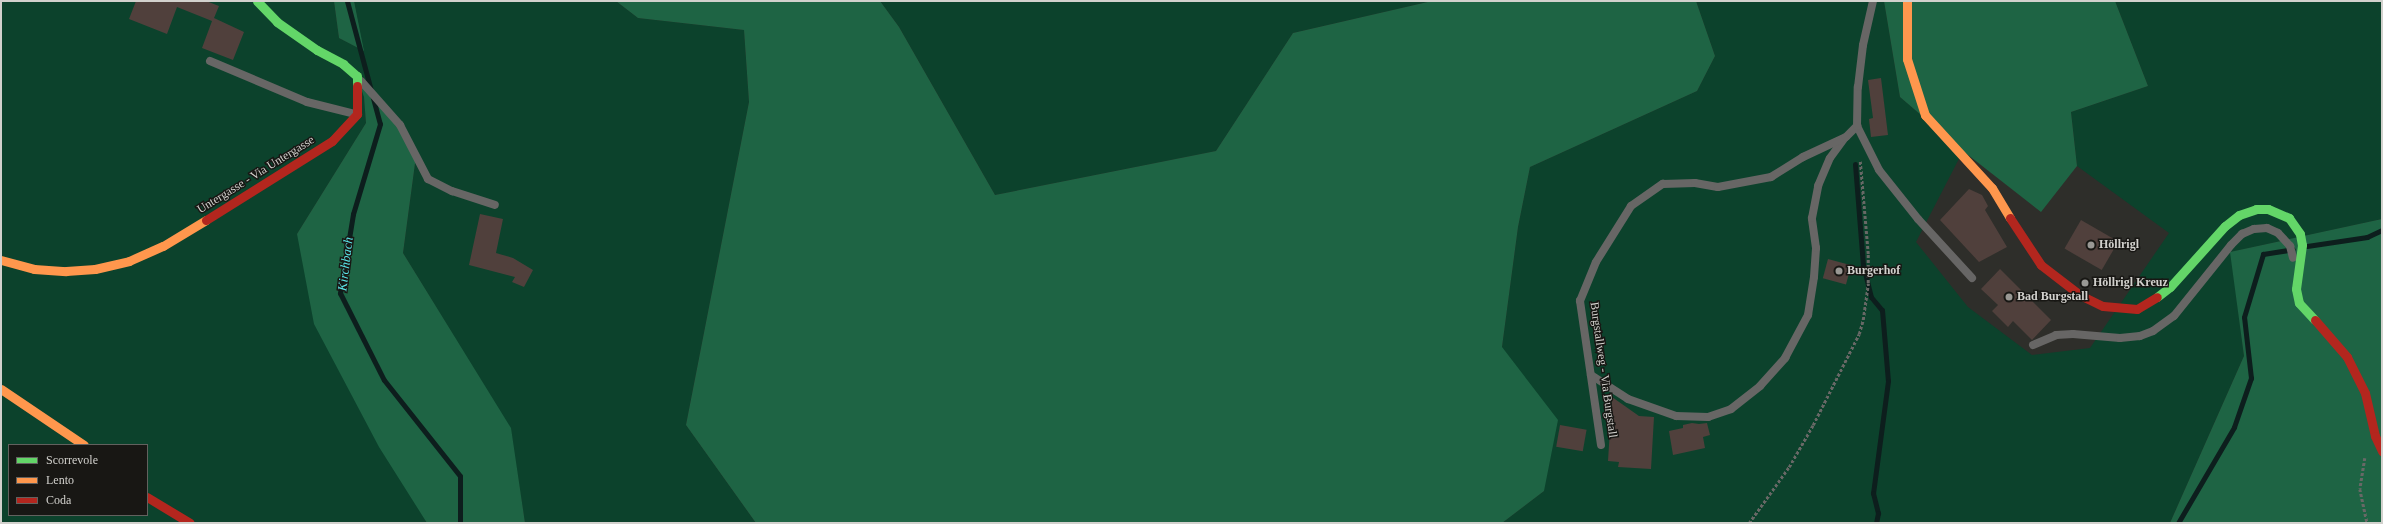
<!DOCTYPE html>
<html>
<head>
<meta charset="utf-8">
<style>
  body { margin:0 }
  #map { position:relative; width:2383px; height:524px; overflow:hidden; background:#2e2e2a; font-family:Georgia,serif }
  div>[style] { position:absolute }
  .green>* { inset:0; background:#0c422c }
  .forest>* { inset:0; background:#1e6444 }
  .stream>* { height:5px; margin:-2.5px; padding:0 2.5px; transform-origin:2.5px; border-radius:2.5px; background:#0d1e1d }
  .building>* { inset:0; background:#50403c; transform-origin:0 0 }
  .path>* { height:2.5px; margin-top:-1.25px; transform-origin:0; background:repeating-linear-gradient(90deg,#686866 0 3px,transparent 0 5px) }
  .lane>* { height:8px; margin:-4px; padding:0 4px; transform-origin:4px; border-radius:4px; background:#676665 }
  .fast>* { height:9px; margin:-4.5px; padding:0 4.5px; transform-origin:4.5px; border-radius:4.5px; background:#63d668 }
  .slow>* { height:9px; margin:-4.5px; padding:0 4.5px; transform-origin:4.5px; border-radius:4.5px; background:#ff974d }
  .jam>* { height:9px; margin:-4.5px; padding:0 4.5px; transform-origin:4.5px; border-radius:4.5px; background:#b3261e }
  .dots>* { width:11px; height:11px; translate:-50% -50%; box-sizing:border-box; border:2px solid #181714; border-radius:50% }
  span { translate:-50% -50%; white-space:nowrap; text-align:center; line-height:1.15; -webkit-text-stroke:3px #181714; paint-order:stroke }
  .street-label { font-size:12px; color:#d2d1cd }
  .poi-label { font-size:12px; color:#d2d1cd; font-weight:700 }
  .left { translate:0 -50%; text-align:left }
  .water-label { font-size:13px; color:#5ae5e8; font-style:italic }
  .frame { position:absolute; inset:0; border:2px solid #d2d1cd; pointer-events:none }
  .legend { position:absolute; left:8px; top:444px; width:140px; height:72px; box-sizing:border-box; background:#181714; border:1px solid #62615e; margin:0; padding:5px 7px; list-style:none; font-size:12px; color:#d2d1cd }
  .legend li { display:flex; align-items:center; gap:8px; height:20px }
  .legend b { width:20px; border:1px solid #62615e }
</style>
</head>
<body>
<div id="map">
  <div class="green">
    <div style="clip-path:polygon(evenodd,1px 1px,334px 1px,339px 38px,363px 50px,354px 1px,616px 1px,638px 18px,744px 30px,749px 102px,686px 425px,756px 523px,525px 523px,510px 428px,403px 253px,416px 156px,364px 97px,366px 123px,297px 234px,427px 523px,1px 523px,1px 1px,9px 445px,147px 445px,147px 515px,9px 515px,9px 445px)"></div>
    <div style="clip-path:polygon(880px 1px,1432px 1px,1293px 33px,1216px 151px,995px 195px,899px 27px)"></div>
    <div style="clip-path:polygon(1696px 1px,1884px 1px,1900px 97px,1963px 151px,1916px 242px,1968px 307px,2032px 355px,2090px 348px,2169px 233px,2077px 166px,2071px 112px,2148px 86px,2115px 1px,2382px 1px,2382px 219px,2231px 252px,2244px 356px,2170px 523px,1502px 523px,1544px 491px,1502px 347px,1518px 227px,1530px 167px,1697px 91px,1715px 56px)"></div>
  </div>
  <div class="forest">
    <div style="clip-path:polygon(334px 1px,354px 1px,364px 51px,339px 38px)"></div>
    <div style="clip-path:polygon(616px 1px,880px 1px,899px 27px,995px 195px,1216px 151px,1293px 33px,1432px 1px,1696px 1px,1715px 56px,1697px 91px,1530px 167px,1518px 227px,1502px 347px,1558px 420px,1544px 491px,1502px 523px,756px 523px,686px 425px,749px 102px,744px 30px,638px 18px)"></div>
    <div style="clip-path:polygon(1884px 1px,2115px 1px,2148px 86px,2071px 112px,2077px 166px,2041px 212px,1963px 151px,1900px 97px)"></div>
    <div style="clip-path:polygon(357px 76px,400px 125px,416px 156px,403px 253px,511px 428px,525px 523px,427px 523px,379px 447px,314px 324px,297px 234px,366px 123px,364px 97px)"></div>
    <div style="clip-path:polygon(2382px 219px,2382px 523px,2170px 523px,2244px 356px,2230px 252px)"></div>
  </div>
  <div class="stream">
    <div style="left:347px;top:1px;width:127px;rotate:75deg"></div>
    <div style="left:380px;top:124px;width:94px;rotate:106.7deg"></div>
    <div style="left:353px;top:214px;width:80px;rotate:99.3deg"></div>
    <div style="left:340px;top:293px;width:97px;rotate:63.2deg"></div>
    <div style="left:384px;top:380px;width:122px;rotate:51.6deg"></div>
    <div style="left:460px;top:476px;width:47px;rotate:90deg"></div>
    <div style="left:1855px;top:164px;width:101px;rotate:85.5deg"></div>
    <div style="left:1863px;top:265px;width:33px;rotate:76deg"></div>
    <div style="left:1871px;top:297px;width:17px;rotate:50deg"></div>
    <div style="left:1882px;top:310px;width:71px;rotate:85.2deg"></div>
    <div style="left:1888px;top:381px;width:113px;rotate:97.6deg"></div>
    <div style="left:1873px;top:493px;width:21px;rotate:76deg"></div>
    <div style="left:1878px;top:513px;width:10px;rotate:101deg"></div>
    <div style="left:2307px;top:246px;width:61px;rotate:-8.5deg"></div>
    <div style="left:2367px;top:237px;width:17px;rotate:-25deg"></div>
    <div style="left:2178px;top:523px;width:111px;rotate:-59.7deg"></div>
    <div style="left:2234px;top:427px;width:52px;rotate:-70.9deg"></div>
    <div style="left:2251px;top:378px;width:61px;rotate:-96.5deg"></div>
    <div style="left:2244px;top:317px;width:66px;rotate:-73.2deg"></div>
    <div style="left:2263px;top:254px;width:30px;rotate:-9deg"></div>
  </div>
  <div class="building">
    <div style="clip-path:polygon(136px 1px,206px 1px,219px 6px,214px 18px,244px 32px,233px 60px,202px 48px,212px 21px,177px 7px,167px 34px,129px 19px)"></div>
    <div style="clip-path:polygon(1881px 78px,1888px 135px,1871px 137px,1869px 119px,1873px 118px,1868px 80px)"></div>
    <div style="clip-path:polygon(1969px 189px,1982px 195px,1988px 206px,1985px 210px,2007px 247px,1979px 262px,1940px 220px)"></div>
    <div style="clip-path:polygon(480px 214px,503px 219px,496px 253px,513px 258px,533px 270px,524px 287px,512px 282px,515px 277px,469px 265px)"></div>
    <div style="left:2081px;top:220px;width:43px;height:33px;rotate:30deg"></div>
    <div style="left:1828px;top:259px;width:24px;height:20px;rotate:15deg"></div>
    <div style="clip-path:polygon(2000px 269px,2051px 320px,2032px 340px,2013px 321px,2008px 327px,1992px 311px,1998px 305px,1981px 289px)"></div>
    <div style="clip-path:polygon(1612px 397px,1639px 416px,1654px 417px,1651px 469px,1618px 467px,1619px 462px,1608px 461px)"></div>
    <div style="clip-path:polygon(1692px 423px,1699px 424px,1707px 423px,1710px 435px,1703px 437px,1705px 448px,1673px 455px,1669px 431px,1683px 428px,1683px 425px)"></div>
    <div style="left:1560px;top:425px;width:27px;height:22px;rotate:10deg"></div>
  </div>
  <div class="path">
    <div style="left:2365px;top:458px;width:31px;rotate:99deg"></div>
    <div style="left:2360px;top:489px;width:35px;rotate:78deg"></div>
    <div style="left:1749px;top:523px;width:69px;rotate:-54.5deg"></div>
    <div style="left:1789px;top:467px;width:48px;rotate:-60.3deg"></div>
    <div style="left:1813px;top:425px;width:102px;rotate:-63.2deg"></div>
    <div style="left:1859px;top:334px;width:15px;rotate:-74deg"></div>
    <div style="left:1863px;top:320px;width:37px;rotate:-82deg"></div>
    <div style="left:1868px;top:283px;width:29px;rotate:-90deg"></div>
    <div style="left:1868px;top:254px;width:93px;rotate:-94.9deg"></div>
  </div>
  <div class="lane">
    <div style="left:210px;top:61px;width:105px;rotate:22.9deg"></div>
    <div style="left:307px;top:102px;width:49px;rotate:14deg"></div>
    <div style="left:361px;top:81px;width:59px;rotate:48.4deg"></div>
    <div style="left:400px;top:125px;width:61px;rotate:62.6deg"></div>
    <div style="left:428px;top:179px;width:27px;rotate:27deg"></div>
    <div style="left:452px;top:191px;width:45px;rotate:18deg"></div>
    <div style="left:1857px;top:126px;width:49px;rotate:63.4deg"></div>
    <div style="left:1879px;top:170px;width:63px;rotate:51.5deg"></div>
    <div style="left:1918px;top:219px;width:80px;rotate:47.5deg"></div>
    <div style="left:2033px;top:345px;width:25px;rotate:-23deg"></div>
    <div style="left:2056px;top:335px;width:17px;rotate:-3deg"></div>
    <div style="left:2073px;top:334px;width:47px;rotate:4.9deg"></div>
    <div style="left:2120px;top:338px;width:20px;rotate:-6deg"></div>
    <div style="left:2140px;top:336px;width:14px;rotate:-21deg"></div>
    <div style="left:2153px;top:331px;width:26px;rotate:-36deg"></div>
    <div style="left:2174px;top:316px;width:91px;rotate:-51.2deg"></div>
    <div style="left:2231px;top:245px;width:16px;rotate:-45deg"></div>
    <div style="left:2242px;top:234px;width:13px;rotate:-23deg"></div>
    <div style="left:2254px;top:229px;width:13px;rotate:-4deg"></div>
    <div style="left:2267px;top:228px;width:12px;rotate:24deg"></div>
    <div style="left:2278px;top:233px;width:18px;rotate:47deg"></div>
    <div style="left:2290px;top:246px;width:12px;rotate:76deg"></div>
    <div style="left:1591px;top:375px;width:44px;rotate:33deg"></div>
    <div style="left:1628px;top:399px;width:51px;rotate:19.5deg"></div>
    <div style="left:1676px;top:416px;width:32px;rotate:2deg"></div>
    <div style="left:1708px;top:417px;width:24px;rotate:-19deg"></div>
    <div style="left:1731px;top:409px;width:37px;rotate:-38deg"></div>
    <div style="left:1760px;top:386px;width:38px;rotate:-48deg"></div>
    <div style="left:1785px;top:358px;width:49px;rotate:-61.9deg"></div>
    <div style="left:1808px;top:315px;width:38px;rotate:-81deg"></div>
    <div style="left:1814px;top:277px;width:29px;rotate:-86deg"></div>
    <div style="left:1816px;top:248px;width:30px;rotate:-98deg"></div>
    <div style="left:1812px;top:218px;width:33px;rotate:-79deg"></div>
    <div style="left:1818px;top:186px;width:30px;rotate:-67deg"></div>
    <div style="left:1830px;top:158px;width:24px;rotate:-54deg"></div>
    <div style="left:1601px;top:445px;width:146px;rotate:-98.3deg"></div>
    <div style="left:1580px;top:301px;width:42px;rotate:-67.7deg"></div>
    <div style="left:1596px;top:262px;width:66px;rotate:-58deg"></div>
    <div style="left:1631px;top:206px;width:39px;rotate:-35deg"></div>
    <div style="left:1663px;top:184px;width:32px;rotate:-2deg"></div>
    <div style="left:1695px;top:183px;width:23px;rotate:10deg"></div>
    <div style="left:1718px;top:187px;width:54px;rotate:-10.7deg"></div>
    <div style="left:1771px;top:177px;width:38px;rotate:-32deg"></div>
    <div style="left:1803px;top:157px;width:47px;rotate:-24.9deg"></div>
    <div style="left:1846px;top:137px;width:16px;rotate:-45deg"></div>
    <div style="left:1857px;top:126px;width:39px;rotate:-89deg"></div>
    <div style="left:1858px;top:87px;width:42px;rotate:-83.2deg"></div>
    <div style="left:1863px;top:45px;width:45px;rotate:-77.2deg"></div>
  </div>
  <div class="fast">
    <div style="left:257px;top:1px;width:29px;rotate:46deg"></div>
    <div style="left:277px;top:22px;width:49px;rotate:35deg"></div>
    <div style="left:317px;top:50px;width:30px;rotate:28deg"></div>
    <div style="left:343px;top:64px;width:18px;rotate:41deg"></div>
    <div style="left:357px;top:76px;width:10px;rotate:90deg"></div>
    <div style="left:2157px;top:297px;width:16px;rotate:-38deg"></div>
    <div style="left:2170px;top:287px;width:82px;rotate:-48deg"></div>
    <div style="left:2225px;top:226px;width:18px;rotate:-38deg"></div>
    <div style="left:2239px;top:215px;width:18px;rotate:-19deg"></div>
    <div style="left:2256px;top:209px;width:12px"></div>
    <div style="left:2268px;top:209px;width:23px;rotate:23deg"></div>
    <div style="left:2289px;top:218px;width:19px;rotate:55deg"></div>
    <div style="left:2300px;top:234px;width:11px;rotate:80deg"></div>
    <div style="left:2302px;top:245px;width:44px;rotate:97.8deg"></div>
    <div style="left:2296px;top:289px;width:14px;rotate:78deg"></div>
    <div style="left:2299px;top:303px;width:23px;rotate:47deg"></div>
  </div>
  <div class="slow">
    <div style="left:1907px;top:1px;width:58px;rotate:90deg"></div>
    <div style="left:1907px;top:59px;width:59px;rotate:72.2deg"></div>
    <div style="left:1925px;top:115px;width:99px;rotate:47.5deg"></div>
    <div style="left:1992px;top:188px;width:35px;rotate:59deg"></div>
    <div style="left:1px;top:260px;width:34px;rotate:15deg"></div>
    <div style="left:34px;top:269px;width:32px;rotate:4deg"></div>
    <div style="left:66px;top:271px;width:29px;rotate:-4deg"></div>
    <div style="left:95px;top:269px;width:35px;rotate:-13deg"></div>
    <div style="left:129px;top:261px;width:37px;rotate:-24deg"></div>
    <div style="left:163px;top:246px;width:50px;rotate:-31.2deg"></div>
    <div style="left:1px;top:389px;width:100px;rotate:34deg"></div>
  </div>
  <div class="jam">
    <div style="left:2010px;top:218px;width:56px;rotate:56.6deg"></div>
    <div style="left:2041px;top:265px;width:49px;rotate:37.6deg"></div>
    <div style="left:2080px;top:295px;width:25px;rotate:26deg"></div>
    <div style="left:2103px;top:306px;width:34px;rotate:5deg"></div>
    <div style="left:2137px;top:309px;width:23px;rotate:-31deg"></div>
    <div style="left:206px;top:220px;width:149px;rotate:-32.1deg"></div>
    <div style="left:332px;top:141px;width:37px;rotate:-47deg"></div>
    <div style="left:357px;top:114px;width:28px;rotate:-90deg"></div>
    <div style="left:2315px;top:320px;width:49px;rotate:49.1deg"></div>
    <div style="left:2347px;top:357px;width:40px;rotate:63.4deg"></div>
    <div style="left:2365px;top:393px;width:44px;rotate:76.9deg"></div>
    <div style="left:2375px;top:436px;width:17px;rotate:65deg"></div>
    <div style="left:147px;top:497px;width:50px;rotate:31.2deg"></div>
  </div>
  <div class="dots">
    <div style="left:2091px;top:245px;background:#999894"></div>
    <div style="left:1839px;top:271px;background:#999894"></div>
    <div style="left:2085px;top:283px;background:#999894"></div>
    <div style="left:2009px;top:297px;background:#999894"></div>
  </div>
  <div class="street-label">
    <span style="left:256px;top:175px;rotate:-32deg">Untergasse - Via Untergasse</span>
    <span style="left:1603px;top:370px;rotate:82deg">Burgstallweg - Via Burgstall</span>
  </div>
  <div class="poi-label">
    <span class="left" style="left:2099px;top:245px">Höllrigl</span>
    <span class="left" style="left:1847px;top:271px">Burgerhof</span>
    <span class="left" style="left:2093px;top:283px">Höllrigl Kreuz</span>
    <span class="left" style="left:2017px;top:297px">Bad Burgstall</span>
  </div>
  <div class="water-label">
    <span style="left:346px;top:264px;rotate:-83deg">Kirchbach</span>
  </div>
  <div class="frame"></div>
  <ul class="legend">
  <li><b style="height:5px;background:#63d668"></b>Scorrevole</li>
  <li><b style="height:5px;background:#ff974d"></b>Lento</li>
  <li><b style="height:5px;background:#b3261e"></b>Coda</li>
  </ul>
</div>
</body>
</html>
